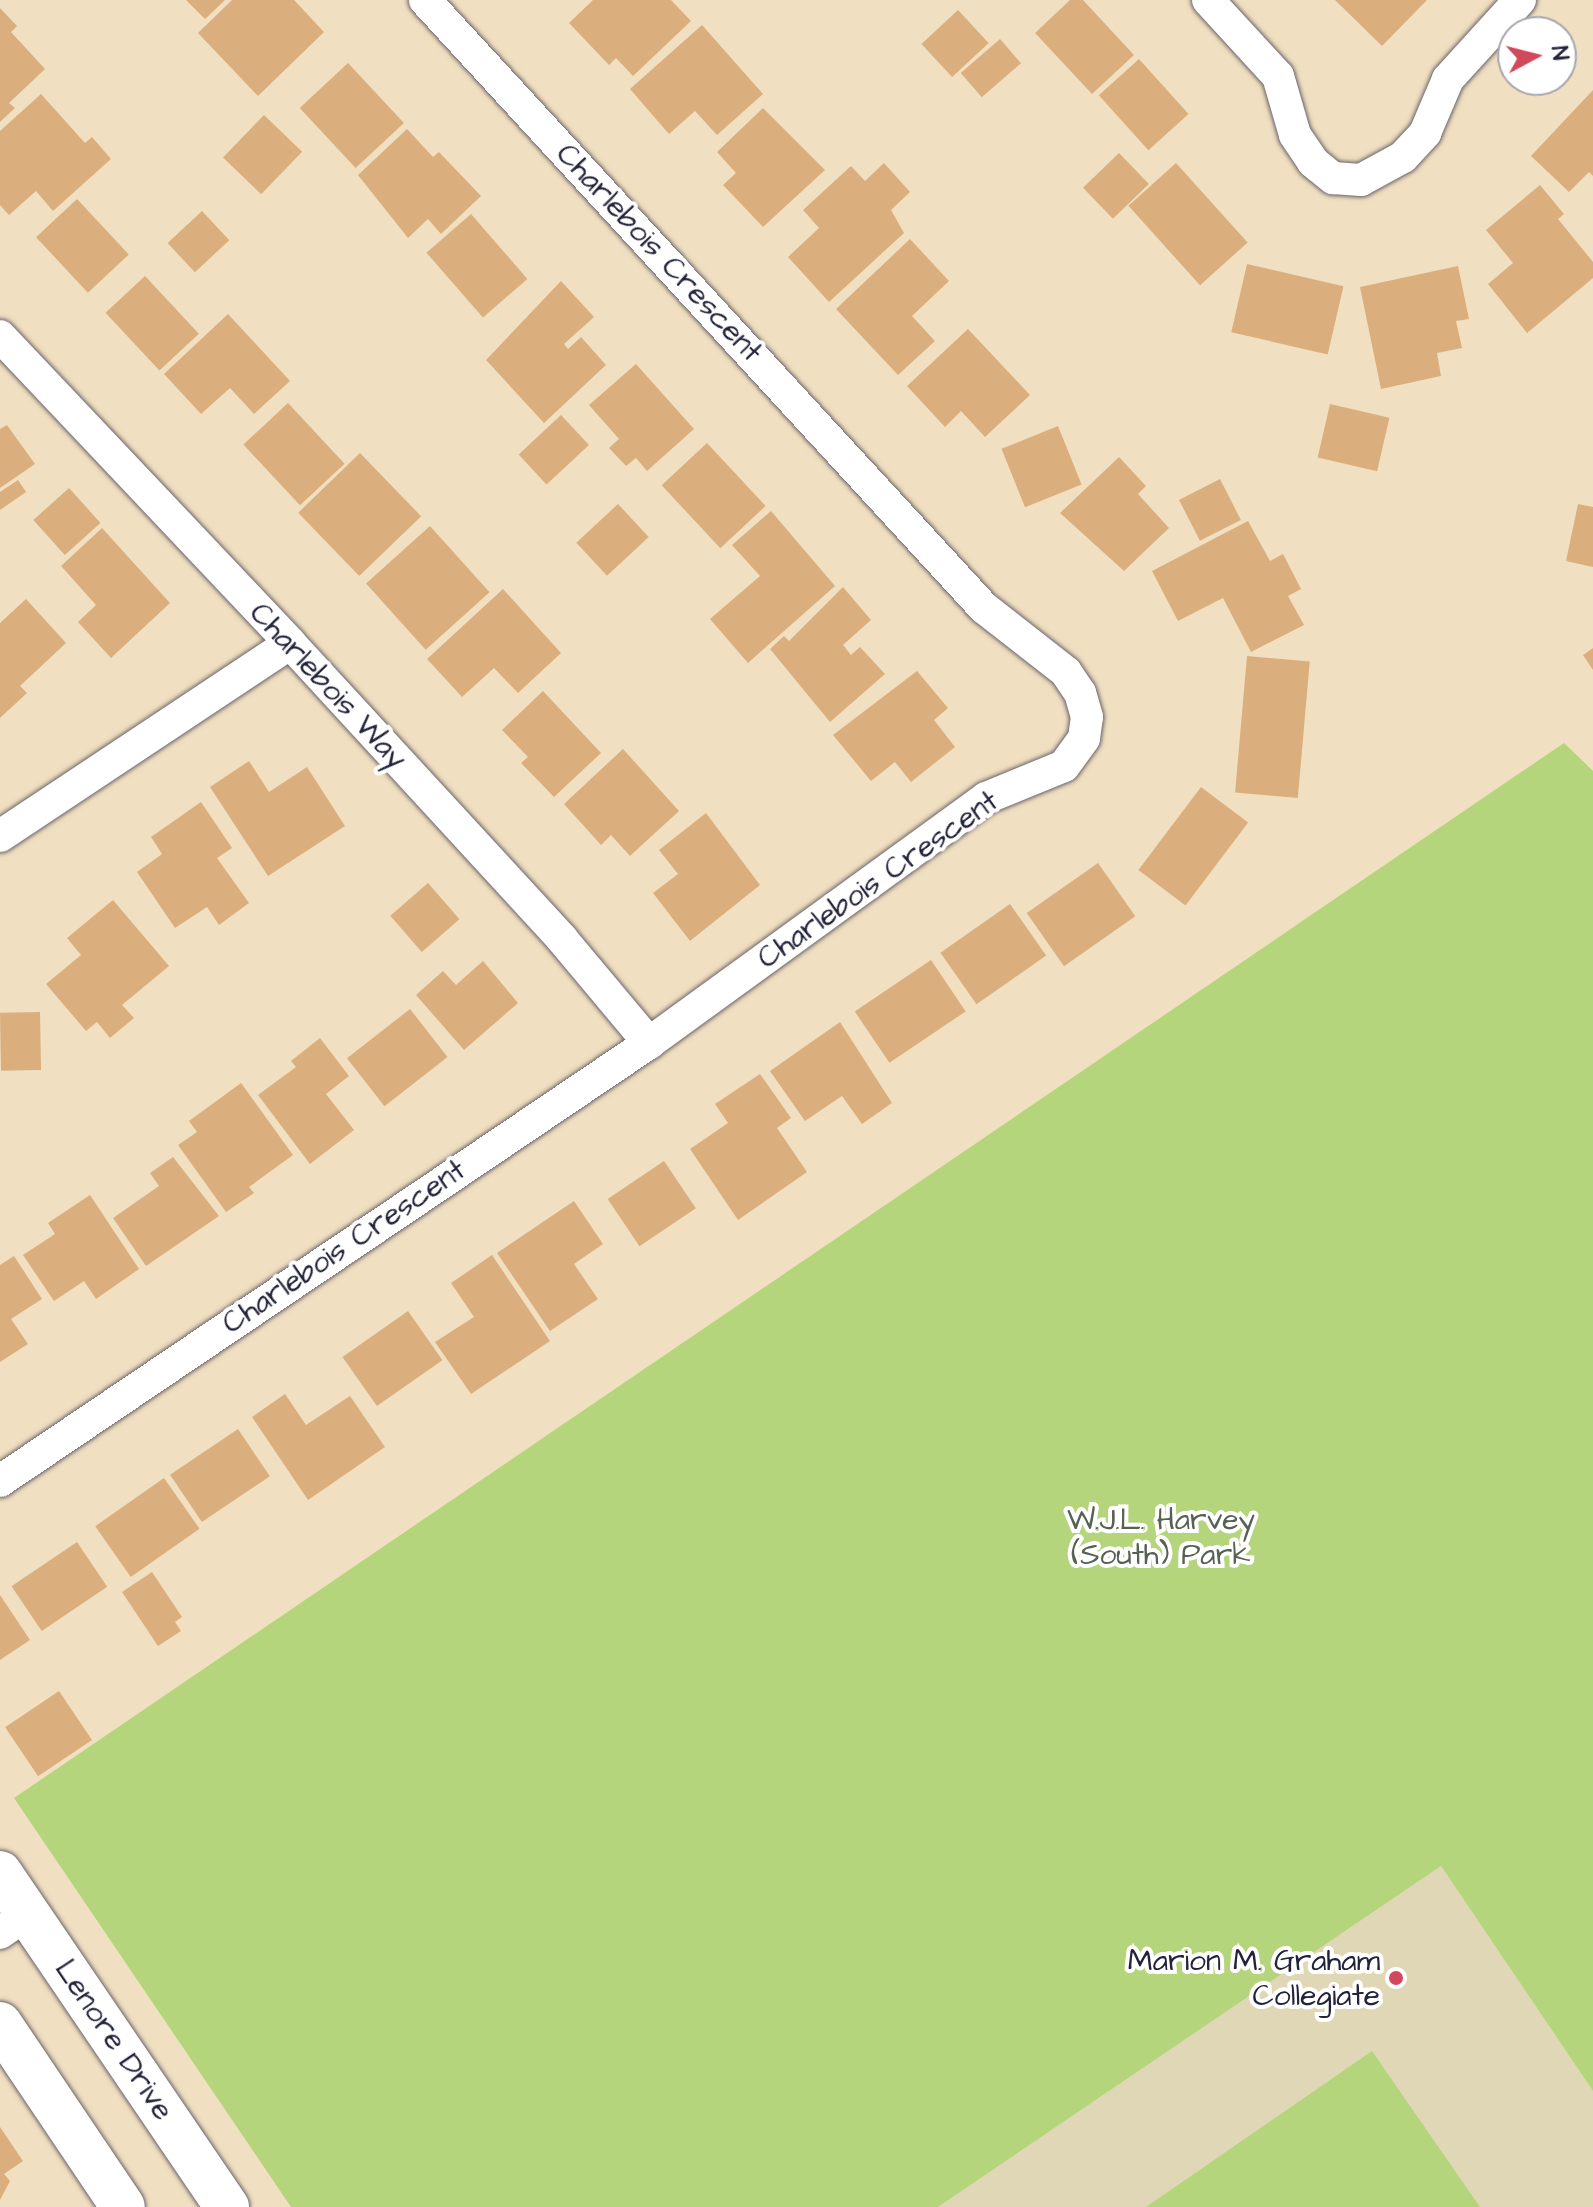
<!DOCTYPE html>
<html>
<head>
<meta charset="utf-8">
<style>
  body { margin:0 }
  #map { position:relative; width:1593px; height:2207px; overflow:hidden; background:#f1dfc1; font-family:"Architects Daughter",sans-serif }
  div>[style] { position:absolute }
  .built>* { inset:0; background:#e0d7b7 }
  .green>* { inset:0; background:#b5d57d }
  .building>* { inset:0; background:#dbaf7d; transform-origin:0 0 }
  .roads { filter:drop-shadow(0 0 2px #6a646a) drop-shadow(0 0 2px #6a646a) }
  .street>* { height:32px; margin:-16px; padding:0 16px; transform-origin:16px; border-radius:16px; background:#fff }
  .secondary>* { height:44px; margin:-22px; padding:0 22px; transform-origin:22px; border-radius:22px; background:#fff }
  .dots>* { width:22px; height:22px; translate:-50% -50%; box-sizing:border-box; border:4px solid #fff; border-radius:50% }
  span { translate:-50% -50%; white-space:nowrap; text-align:center; line-height:1.15; -webkit-text-stroke:8px #fff; paint-order:stroke }
  .street-label { font-size:30px; color:#22223b }
  .park-label { font-size:30px; color:#556152 }
  .poi-label { font-size:30px; color:#22223b }
  .right { translate:-100% -50%; text-align:right }
  .north { position:absolute; left:1497px; top:16px; width:80px; height:80px; box-sizing:border-box; background:#fff; border:2px solid #a7a7b1; border-radius:50%; rotate:83deg; font-size:22px; font-weight:700; line-height:32px; text-align:center; color:#22223b }
  .north::after { content:''; display:block; margin:auto; width:28px; height:36px; background:#d1495b; clip-path:polygon(50% 0,100% 100%,50% 72%,0 100%) }
</style>
</head>
<body>
<div id="map">
  <div class="built">
    <div style="clip-path:polygon(1441px 1866px,1593px 2091px,1593px 2207px,938px 2207px)"></div>
  </div>
  <div class="green">
    <div style="clip-path:polygon(1564px 743px,1593px 771px,1593px 2091px,1441px 1866px,938px 2207px,291px 2207px,14px 1798px)"></div>
    <div style="clip-path:polygon(1372px 2051px,1480px 2207px,1146px 2207px)"></div>
  </div>
  <div class="building">
    <div style="clip-path:polygon(186px 0,225px 0,205px 19px)"></div>
    <div style="clip-path:polygon(232px 0,294px 0,324px 32px,258px 96px,198px 33px)"></div>
    <div style="clip-path:polygon(593px 0,671px 0,691px 21px,633px 76px,616px 58px,609px 65px,569px 23px)"></div>
    <div style="clip-path:polygon(1070px 0,1083px 0,1134px 55px,1092px 94px,1035px 33px)"></div>
    <div style="clip-path:polygon(1335px 0,1427px 0,1382px 46px)"></div>
    <div style="clip-path:polygon(0 8px,17px 26px,11px 32px,45px 69px,9px 103px,15px 108px,0 122px)"></div>
    <div style="left:958px;top:10px;width:45px;height:50px;rotate:47deg"></div>
    <div style="clip-path:polygon(702px 25px,763px 94px,717px 135px,695px 111px,669px 134px,630px 89px)"></div>
    <div style="left:1000px;top:39px;width:32px;height:52px;rotate:49deg"></div>
    <div style="left:1139px;top:59px;width:74px;height:54px;rotate:48deg"></div>
    <div style="left:348px;top:63px;width:82px;height:66px;rotate:47deg"></div>
    <div style="clip-path:polygon(1593px 90px,1593px 176px,1589px 172px,1569px 192px,1531px 156px)"></div>
    <div style="clip-path:polygon(41px 94px,85px 143px,92px 137px,111px 159px,53px 211px,36px 191px,9px 215px,0 205px,0 131px)"></div>
    <div style="clip-path:polygon(763px 108px,825px 170px,763px 227px,723px 185px,736px 173px,717px 152px)"></div>
    <div style="left:264px;top:115px;width:53px;height:59px;rotate:44deg"></div>
    <div style="clip-path:polygon(407px 129px,433px 157px,439px 152px,481px 196px,441px 234px,428px 219px,408px 238px,358px 175px)"></div>
    <div style="left:1119px;top:153px;width:43px;height:50px;rotate:46deg"></div>
    <div style="clip-path:polygon(884px 163px,910px 192px,891px 210px,904px 233px,829px 302px,788px 257px,819px 228px,803px 210px,851px 166px,865px 181px)"></div>
    <div style="left:1176px;top:163px;width:107px;height:64px;rotate:48deg"></div>
    <div style="clip-path:polygon(1540px 185px,1564px 214px,1558px 219px,1593px 262px,1593px 278px,1527px 333px,1488px 284px,1513px 263px,1486px 230px)"></div>
    <div style="left:77px;top:199px;width:76px;height:56px;rotate:47deg"></div>
    <div style="left:202px;top:211px;width:40px;height:47px;rotate:47deg"></div>
    <div style="left:471px;top:214px;width:86px;height:59px;rotate:49deg"></div>
    <div style="clip-path:polygon(910px 239px,949px 281px,912px 316px,935px 341px,898px 375px,836px 309px)"></div>
    <div style="left:1247px;top:264px;width:99px;height:70px;rotate:13deg"></div>
    <div style="clip-path:polygon(1458px 266px,1469px 319px,1456px 321px,1462px 348px,1437px 353px,1441px 376px,1381px 389px,1360px 287px)"></div>
    <div style="left:145px;top:276px;width:79px;height:54px;rotate:47deg"></div>
    <div style="clip-path:polygon(561px 281px,594px 317px,564px 344px,568px 349px,581px 337px,606px 365px,544px 423px,486px 360px)"></div>
    <div style="clip-path:polygon(228px 314px,290px 381px,254px 414px,230px 388px,201px 414px,164px 374px)"></div>
    <div style="clip-path:polygon(968px 329px,1030px 395px,985px 437px,961px 411px,945px 427px,907px 386px)"></div>
    <div style="clip-path:polygon(636px 364px,694px 429px,647px 471px,636px 458px,626px 466px,609px 448px,619px 439px,589px 405px)"></div>
    <div style="left:288px;top:403px;width:83px;height:61px;rotate:47deg"></div>
    <div style="left:1330px;top:404px;width:61px;height:55px;rotate:13deg"></div>
    <div style="left:561px;top:415px;width:41px;height:58px;rotate:47deg"></div>
    <div style="clip-path:polygon(7px 425px,35px 464px,0 488px,0 429px)"></div>
    <div style="left:1058px;top:426px;width:63px;height:61px;rotate:68deg"></div>
    <div style="left:707px;top:443px;width:86px;height:62px;rotate:47deg"></div>
    <div style="left:360px;top:453px;width:88px;height:86px;rotate:46deg"></div>
    <div style="clip-path:polygon(1119px 457px,1146px 486px,1138px 494px,1169px 528px,1124px 571px,1060px 513px)"></div>
    <div style="left:1220px;top:479px;width:46px;height:46px;rotate:63deg"></div>
    <div style="clip-path:polygon(18px 480px,26px 492px,0 510px,0 492px)"></div>
    <div style="left:69px;top:488px;width:47px;height:48px;rotate:48deg"></div>
    <div style="left:618px;top:504px;width:45px;height:57px;rotate:47deg"></div>
    <div style="clip-path:polygon(1578px 504px,1593px 507px,1593px 567px,1566px 561px)"></div>
    <div style="clip-path:polygon(771px 511px,835px 586px,748px 663px,710px 619px,760px 576px,732px 545px)"></div>
    <div style="clip-path:polygon(1248px 521px,1270px 561px,1283px 554px,1301px 589px,1288px 596px,1304px 625px,1251px 652px,1223px 598px,1178px 621px,1152px 571px)"></div>
    <div style="left:430px;top:526px;width:89px;height:86px;rotate:48deg"></div>
    <div style="clip-path:polygon(102px 528px,170px 603px,111px 658px,78px 622px,96px 605px,61px 566px)"></div>
    <div style="clip-path:polygon(843px 587px,871px 620px,843px 645px,851px 655px,860px 647px,885px 674px,830px 722px,770px 649px,784px 636px,789px 641px)"></div>
    <div style="clip-path:polygon(503px 589px,561px 653px,518px 693px,494px 668px,462px 697px,427px 659px)"></div>
    <div style="clip-path:polygon(26px 599px,66px 643px,20px 686px,27px 693px,0 718px,0 623px)"></div>
    <div style="clip-path:polygon(1593px 648px,1593px 670px,1583px 655px)"></div>
    <div style="left:1247px;top:656px;width:63px;height:137px;rotate:5deg"></div>
    <div style="clip-path:polygon(917px 671px,948px 708px,934px 720px,955px 747px,911px 782px,895px 762px,871px 781px,833px 735px)"></div>
    <div style="clip-path:polygon(543px 691px,601px 753px,554px 797px,521px 763px,528px 757px,502px 730px)"></div>
    <div style="clip-path:polygon(623px 749px,679px 811px,630px 856px,611px 835px,601px 845px,564px 804px)"></div>
    <div style="clip-path:polygon(249px 761px,269px 792px,307px 767px,345px 826px,268px 876px,210px 787px)"></div>
    <div style="left:1201px;top:787px;width:59px;height:104px;rotate:37deg"></div>
    <div style="clip-path:polygon(201px 802px,232px 848px,217px 858px,249px 903px,219px 925px,207px 907px,175px 928px,137px 872px,162px 854px,151px 837px)"></div>
    <div style="clip-path:polygon(706px 813px,760px 885px,690px 941px,653px 893px,678px 874px,659px 850px)"></div>
    <div style="left:1098px;top:863px;width:65px;height:87px;rotate:55deg"></div>
    <div style="left:428px;top:883px;width:48px;height:50px;rotate:49deg"></div>
    <div style="clip-path:polygon(113px 900px,169px 966px,122px 1005px,134px 1018px,110px 1038px,97px 1022px,86px 1031px,46px 984px,81px 955px,67px 938px)"></div>
    <div style="left:1010px;top:904px;width:63px;height:85px;rotate:55deg"></div>
    <div style="left:931px;top:960px;width:62px;height:92px;rotate:56deg"></div>
    <div style="clip-path:polygon(483px 961px,518px 1003px,464px 1050px,416px 995px,443px 971px,456px 985px)"></div>
    <div style="left:410px;top:1009px;width:61px;height:80px;rotate:52deg"></div>
    <div style="left:40px;top:1012px;width:58px;height:40px;rotate:89deg"></div>
    <div style="clip-path:polygon(840px 1022px,892px 1103px,862px 1124px,842px 1096px,805px 1121px,770px 1071px)"></div>
    <div style="clip-path:polygon(320px 1038px,349px 1076px,326px 1094px,354px 1130px,310px 1164px,258px 1095px,296px 1067px,291px 1061px)"></div>
    <div style="clip-path:polygon(760px 1074px,791px 1118px,777px 1128px,807px 1172px,738px 1220px,690px 1149px,728px 1123px,715px 1104px)"></div>
    <div style="clip-path:polygon(241px 1083px,293px 1155px,249px 1187px,254px 1193px,226px 1212px,178px 1145px,197px 1132px,189px 1121px)"></div>
    <div style="clip-path:polygon(173px 1157px,219px 1216px,146px 1266px,113px 1218px,159px 1186px,150px 1173px)"></div>
    <div style="left:664px;top:1161px;width:57px;height:68px;rotate:56deg"></div>
    <div style="clip-path:polygon(90px 1195px,139px 1269px,96px 1299px,84px 1281px,54px 1301px,23px 1255px,55px 1234px,48px 1223px)"></div>
    <div style="clip-path:polygon(574px 1201px,603px 1244px,574px 1264px,598px 1299px,550px 1331px,497px 1253px)"></div>
    <div style="clip-path:polygon(492px 1255px,550px 1341px,471px 1394px,435px 1342px,474px 1317px,451px 1283px)"></div>
    <div style="clip-path:polygon(14px 1256px,42px 1299px,11px 1319px,28px 1344px,0 1362px,0 1265px)"></div>
    <div style="left:408px;top:1311px;width:60px;height:80px;rotate:55deg"></div>
    <div style="clip-path:polygon(285px 1394px,306px 1425px,350px 1396px,385px 1447px,308px 1500px,252px 1417px)"></div>
    <div style="left:238px;top:1429px;width:57px;height:82px;rotate:56deg"></div>
    <div style="left:164px;top:1478px;width:62px;height:84px;rotate:55deg"></div>
    <div style="left:77px;top:1542px;width:54px;height:79px;rotate:56deg"></div>
    <div style="clip-path:polygon(152px 1572px,182px 1617px,175px 1622px,181px 1631px,158px 1646px,122px 1592px)"></div>
    <div style="clip-path:polygon(0 1595px,30px 1640px,0 1660px)"></div>
    <div style="left:59px;top:1691px;width:59px;height:65px;rotate:56deg"></div>
    <div style="clip-path:polygon(0 2127px,23px 2161px,4px 2174px,10px 2181px,0 2200px)"></div>
  </div>
  <div class="roads">
    <div class="street">
      <div style="left:1208px;top:0;width:103px;rotate:47.4deg"></div>
      <div style="left:1278px;top:76px;width:61px;rotate:73.9deg"></div>
      <div style="left:1295px;top:135px;width:32px;rotate:56deg"></div>
      <div style="left:1313px;top:162px;width:26px;rotate:39deg"></div>
      <div style="left:1333px;top:178px;width:28px;rotate:4deg"></div>
      <div style="left:1361px;top:180px;width:48px;rotate:-28.7deg"></div>
      <div style="left:1403px;top:157px;width:33px;rotate:-47deg"></div>
      <div style="left:1425px;top:133px;width:59px;rotate:-66.9deg"></div>
      <div style="left:1448px;top:79px;width:107px;rotate:-47.7deg"></div>
      <div style="left:0;top:336px;width:422px;rotate:46.6deg"></div>
      <div style="left:290px;top:643px;width:402px;rotate:47.4deg"></div>
      <div style="left:562px;top:939px;width:136px;rotate:50.1deg"></div>
      <div style="left:0;top:836px;width:348px;rotate:-33.6deg"></div>
      <div style="left:0;top:1481px;width:783px;rotate:-34.01deg"></div>
      <div style="left:649px;top:1043px;width:417px;rotate:-36deg"></div>
      <div style="left:986px;top:798px;width:84px;rotate:-22.3deg"></div>
      <div style="left:1064px;top:766px;width:34px;rotate:-54deg"></div>
      <div style="left:1084px;top:738px;width:21px;rotate:-82deg"></div>
      <div style="left:1087px;top:717px;width:25px;rotate:-106deg"></div>
      <div style="left:1080px;top:693px;width:25px;rotate:-124deg"></div>
      <div style="left:1066px;top:672px;width:104px;rotate:-142deg"></div>
      <div style="left:984px;top:608px;width:826px;rotate:-132.6deg"></div>
      <div style="left:0;top:1933px;width:33px;rotate:-35deg"></div>
    </div>
    <div class="secondary">
      <div style="left:0;top:1873px;width:404px;rotate:55.8deg"></div>
      <div style="left:0;top:2024px;width:220px;rotate:56.1deg"></div>
    </div>
  </div>
  <div class="dots">
    <div style="left:1396px;top:1978px;background:#d1495b"></div>
  </div>
  <div class="street-label">
    <span style="left:659px;top:253px;rotate:47deg">Charlebois Crescent</span>
    <span style="left:328px;top:686px;rotate:47deg">Charlebois Way</span>
    <span style="left:878px;top:880px;rotate:-35deg">Charlebois Crescent</span>
    <span style="left:344px;top:1247px;rotate:-34deg">Charlebois Crescent</span>
    <span style="left:114px;top:2040px;rotate:56deg">Lenore Drive</span>
  </div>
  <div class="park-label">
    <span style="left:1161px;top:1537px">W.J.L. Harvey<br>(South) Park</span>
  </div>
  <div class="poi-label">
    <span class="right" style="left:1380px;top:1978px">Marion M. Graham<br>Collegiate</span>
  </div>
  <div class="north">N</div>
</div>
</body>
</html>
